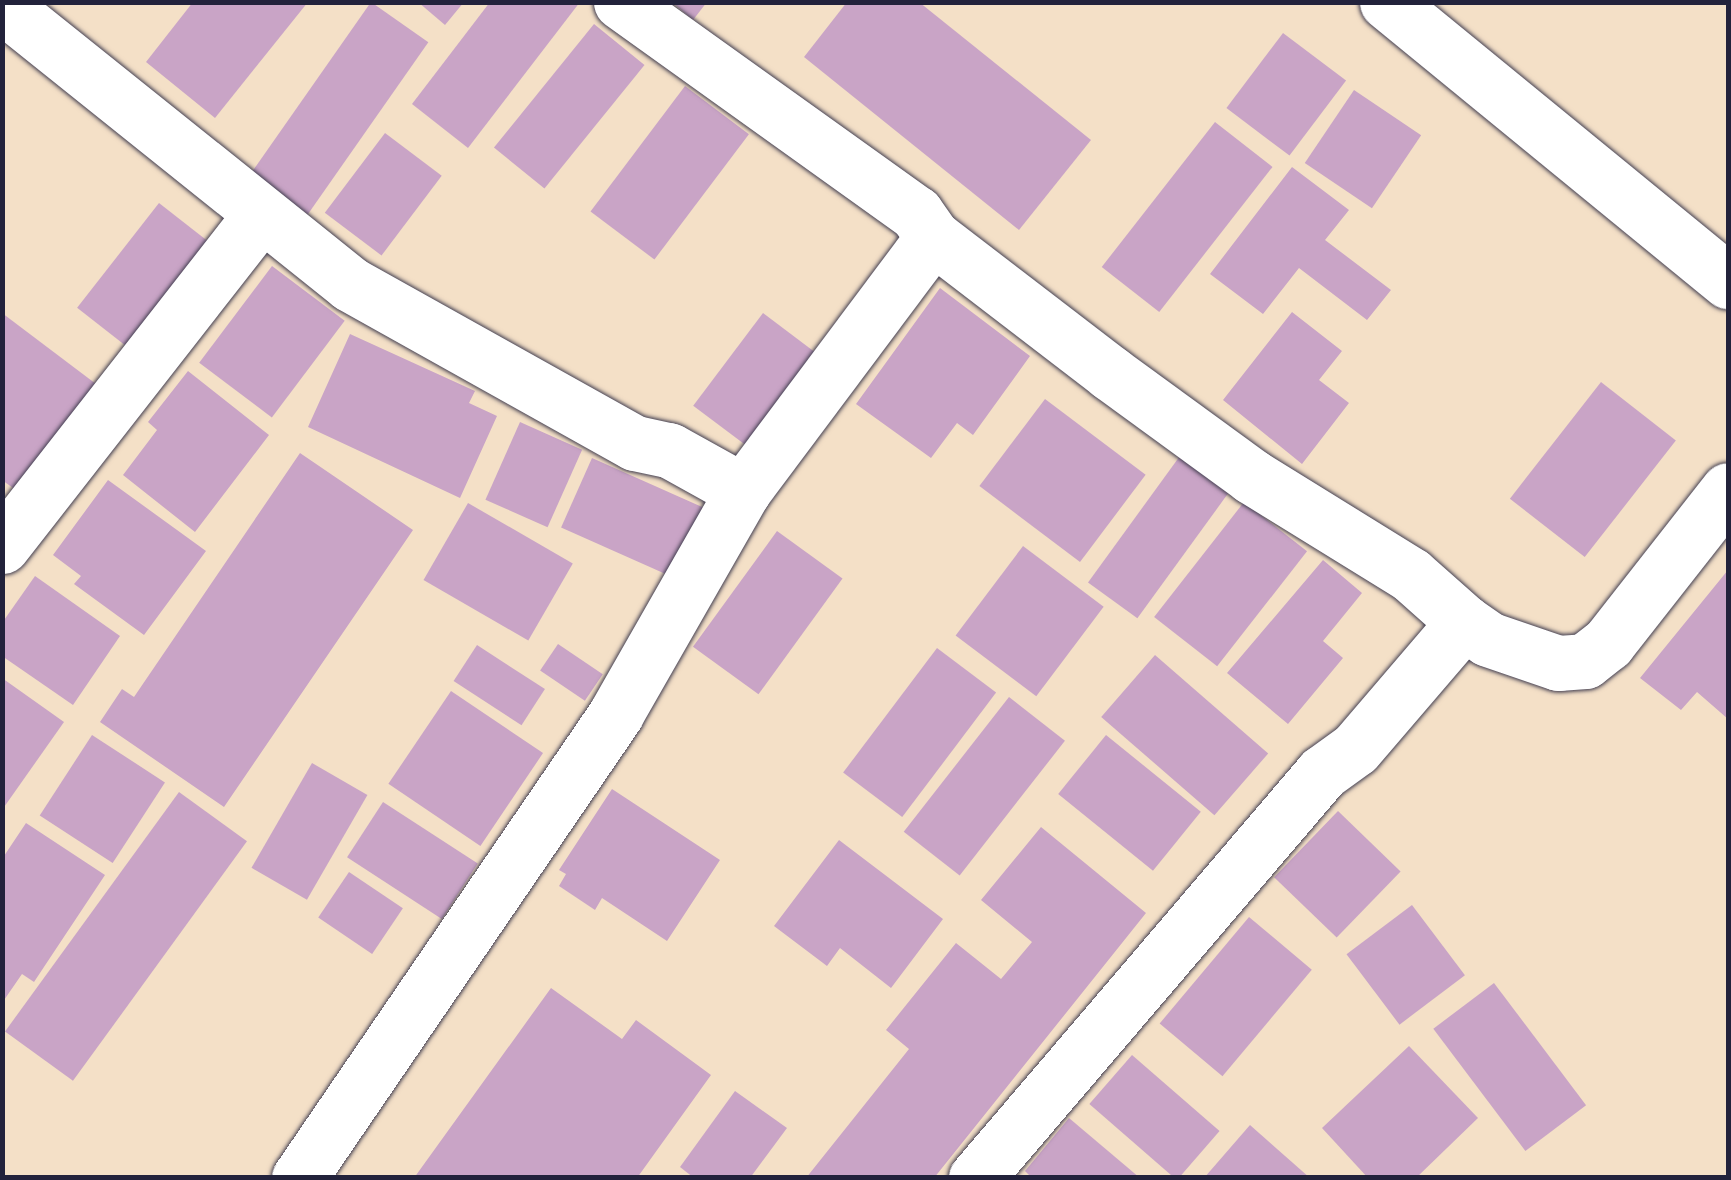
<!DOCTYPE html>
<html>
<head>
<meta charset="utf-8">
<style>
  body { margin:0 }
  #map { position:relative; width:1731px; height:1180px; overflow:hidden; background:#f4e0c7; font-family:"Balsamiq Sans",sans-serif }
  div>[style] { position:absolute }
  .building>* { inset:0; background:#c9a4c6; transform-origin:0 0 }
  .roads { filter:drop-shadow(0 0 2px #423e50) drop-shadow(0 0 2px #423e50) }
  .minor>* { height:55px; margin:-27.5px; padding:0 27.5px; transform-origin:27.5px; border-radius:27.5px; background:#fff }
  .tertiary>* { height:55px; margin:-27.5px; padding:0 27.5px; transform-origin:27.5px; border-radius:27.5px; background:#fff }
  span { translate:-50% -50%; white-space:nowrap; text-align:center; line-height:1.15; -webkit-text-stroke:8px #f6f6f2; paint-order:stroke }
  .frame { position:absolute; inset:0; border:5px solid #22223b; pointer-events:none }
</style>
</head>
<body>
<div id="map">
  <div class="building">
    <div style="clip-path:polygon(193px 2px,308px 2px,215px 118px,146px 62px)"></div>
    <div style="left:371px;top:2px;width:70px;height:210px;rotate:35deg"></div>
    <div style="clip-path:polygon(418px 2px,464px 2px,445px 25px)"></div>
    <div style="clip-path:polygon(490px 2px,580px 2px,468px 148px,412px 104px)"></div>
    <div style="clip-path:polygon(672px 2px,707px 2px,693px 20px)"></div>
    <div style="clip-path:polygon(847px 2px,919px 2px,1091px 140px,1019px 230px,804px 57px)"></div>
    <div style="left:594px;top:24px;width:65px;height:159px;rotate:39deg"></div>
    <div style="left:1283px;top:33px;width:79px;height:94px;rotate:37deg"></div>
    <div style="left:685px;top:86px;width:80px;height:157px;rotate:37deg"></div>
    <div style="left:1354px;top:90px;width:81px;height:88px;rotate:34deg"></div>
    <div style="left:1215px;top:122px;width:73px;height:184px;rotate:38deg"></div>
    <div style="left:385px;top:133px;width:71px;height:100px;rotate:37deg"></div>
    <div style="clip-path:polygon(1292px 167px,1349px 210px,1325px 240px,1391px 290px,1367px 320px,1299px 268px,1263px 314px,1210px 274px)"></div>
    <div style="left:159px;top:203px;width:71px;height:133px;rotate:38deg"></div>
    <div style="left:272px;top:266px;width:91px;height:121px;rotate:37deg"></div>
    <div style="clip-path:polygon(940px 288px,1030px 356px,973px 435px,957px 423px,931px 458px,856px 404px)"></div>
    <div style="clip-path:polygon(1292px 312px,1342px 351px,1319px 380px,1349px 403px,1302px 464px,1223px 400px)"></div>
    <div style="clip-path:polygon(2px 313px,100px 387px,20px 493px,2px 480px)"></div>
    <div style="left:763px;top:313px;width:71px;height:116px;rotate:37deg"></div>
    <div style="clip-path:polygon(350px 334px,475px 391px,469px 403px,497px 416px,460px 498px,308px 427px)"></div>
    <div style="clip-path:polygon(188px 371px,269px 435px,195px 532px,123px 475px,157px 430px,148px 422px)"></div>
    <div style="left:1601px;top:382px;width:95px;height:148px;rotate:38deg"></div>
    <div style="left:1045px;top:399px;width:126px;height:109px;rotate:37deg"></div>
    <div style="left:520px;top:422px;width:68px;height:85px;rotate:24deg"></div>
    <div style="left:1185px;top:449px;width:61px;height:165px;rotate:36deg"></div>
    <div style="clip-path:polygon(300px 453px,413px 530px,224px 807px,100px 722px,122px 689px,134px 697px)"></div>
    <div style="left:592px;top:458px;width:123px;height:76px;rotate:24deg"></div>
    <div style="clip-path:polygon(108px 480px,206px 551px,144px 635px,74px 584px,81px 576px,53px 555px)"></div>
    <div style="left:1244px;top:502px;width:80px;height:146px;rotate:38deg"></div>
    <div style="left:468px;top:503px;width:121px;height:89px;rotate:30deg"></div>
    <div style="left:777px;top:531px;width:81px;height:143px;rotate:36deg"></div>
    <div style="left:1023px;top:546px;width:101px;height:112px;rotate:37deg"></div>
    <div style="clip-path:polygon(1323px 560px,1362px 593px,1323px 641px,1343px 658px,1288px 724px,1227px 673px)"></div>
    <div style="clip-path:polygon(1728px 570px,1728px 719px,1697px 692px,1681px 710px,1640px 678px)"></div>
    <div style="clip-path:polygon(35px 576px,120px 636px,73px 705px,2px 656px,2px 623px)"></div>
    <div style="left:558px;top:644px;width:54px;height:32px;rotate:34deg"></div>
    <div style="left:477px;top:645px;width:81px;height:43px;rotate:33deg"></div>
    <div style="left:937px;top:648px;width:74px;height:156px;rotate:37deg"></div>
    <div style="left:1155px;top:655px;width:150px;height:82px;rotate:41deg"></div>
    <div style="clip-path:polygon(2px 678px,64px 722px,2px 810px)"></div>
    <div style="left:451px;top:691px;width:111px;height:112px;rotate:34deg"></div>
    <div style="left:1009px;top:697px;width:71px;height:171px;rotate:38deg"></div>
    <div style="left:92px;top:735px;width:87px;height:96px;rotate:33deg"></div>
    <div style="left:1106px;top:735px;width:122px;height:76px;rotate:39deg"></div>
    <div style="left:312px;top:763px;width:64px;height:121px;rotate:30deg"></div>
    <div style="clip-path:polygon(612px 789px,720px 860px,667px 941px,602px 898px,595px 910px,559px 886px,566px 874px,559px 870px)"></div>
    <div style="left:179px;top:792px;width:84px;height:296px;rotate:36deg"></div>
    <div style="left:383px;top:802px;width:113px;height:66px;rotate:33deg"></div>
    <div style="left:1338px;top:811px;width:87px;height:92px;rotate:44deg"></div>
    <div style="clip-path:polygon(26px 823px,105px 875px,34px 982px,22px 974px,2px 1003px,2px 859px)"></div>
    <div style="clip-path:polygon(1041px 827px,1146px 913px,934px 1178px,806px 1178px,909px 1049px,886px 1030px,956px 943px,1001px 979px,1032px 942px,981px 900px)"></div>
    <div style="clip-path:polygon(839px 840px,943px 919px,891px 988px,840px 948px,827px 966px,774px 926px)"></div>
    <div style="left:349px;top:872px;width:65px;height:55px;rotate:34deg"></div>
    <div style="left:1412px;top:905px;width:88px;height:82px;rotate:53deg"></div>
    <div style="left:1249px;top:917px;width:82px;height:139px;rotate:40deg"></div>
    <div style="left:1494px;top:983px;width:153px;height:76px;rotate:53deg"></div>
    <div style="clip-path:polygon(551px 988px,622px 1039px,636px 1020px,711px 1075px,637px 1178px,414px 1178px)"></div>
    <div style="clip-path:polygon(1409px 1046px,1478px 1118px,1416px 1178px,1368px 1178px,1322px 1128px)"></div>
    <div style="left:1132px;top:1055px;width:116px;height:65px;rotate:41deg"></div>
    <div style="clip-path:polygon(735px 1091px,787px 1128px,750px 1178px,694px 1178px,680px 1167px)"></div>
    <div style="clip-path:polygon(1069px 1118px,1140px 1178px,1032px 1178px,1025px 1171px)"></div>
    <div style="clip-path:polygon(1250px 1125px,1310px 1178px,1204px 1178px)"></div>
  </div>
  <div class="roads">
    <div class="minor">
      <div style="left:621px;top:2px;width:363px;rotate:35.6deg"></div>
      <div style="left:916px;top:213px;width:29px;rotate:55deg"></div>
      <div style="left:933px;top:237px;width:223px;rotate:37.5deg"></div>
      <div style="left:1110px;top:373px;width:175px;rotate:36.1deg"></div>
      <div style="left:1251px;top:476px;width:188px;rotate:31.7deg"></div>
      <div style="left:1411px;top:575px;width:71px;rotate:41.6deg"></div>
      <div style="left:1464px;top:622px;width:167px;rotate:130.6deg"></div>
      <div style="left:1355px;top:749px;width:41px;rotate:144deg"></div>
      <div style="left:1322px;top:773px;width:533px;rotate:130.51deg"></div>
      <div style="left:2px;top:5px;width:446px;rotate:38.7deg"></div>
      <div style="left:350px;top:284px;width:326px;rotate:29.2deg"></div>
      <div style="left:635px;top:443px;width:35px;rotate:12deg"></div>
      <div style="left:669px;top:450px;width:85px;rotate:29deg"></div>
      <div style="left:743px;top:491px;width:257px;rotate:119.7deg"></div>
      <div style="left:616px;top:714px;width:562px;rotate:124.34deg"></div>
      <div style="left:743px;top:491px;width:317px;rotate:-53.2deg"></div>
      <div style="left:2px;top:546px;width:419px;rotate:-52deg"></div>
      <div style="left:1464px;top:622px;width:29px;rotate:35deg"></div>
      <div style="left:1488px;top:639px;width:74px;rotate:18.9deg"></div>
      <div style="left:1558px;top:663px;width:27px;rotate:-4deg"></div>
      <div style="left:1585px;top:661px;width:29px;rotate:-38deg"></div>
      <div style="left:1608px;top:643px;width:194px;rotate:-51.9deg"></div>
    </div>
    <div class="tertiary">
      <div style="left:1387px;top:2px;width:441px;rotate:39.3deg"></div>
    </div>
  </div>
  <div class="frame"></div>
</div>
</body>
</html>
